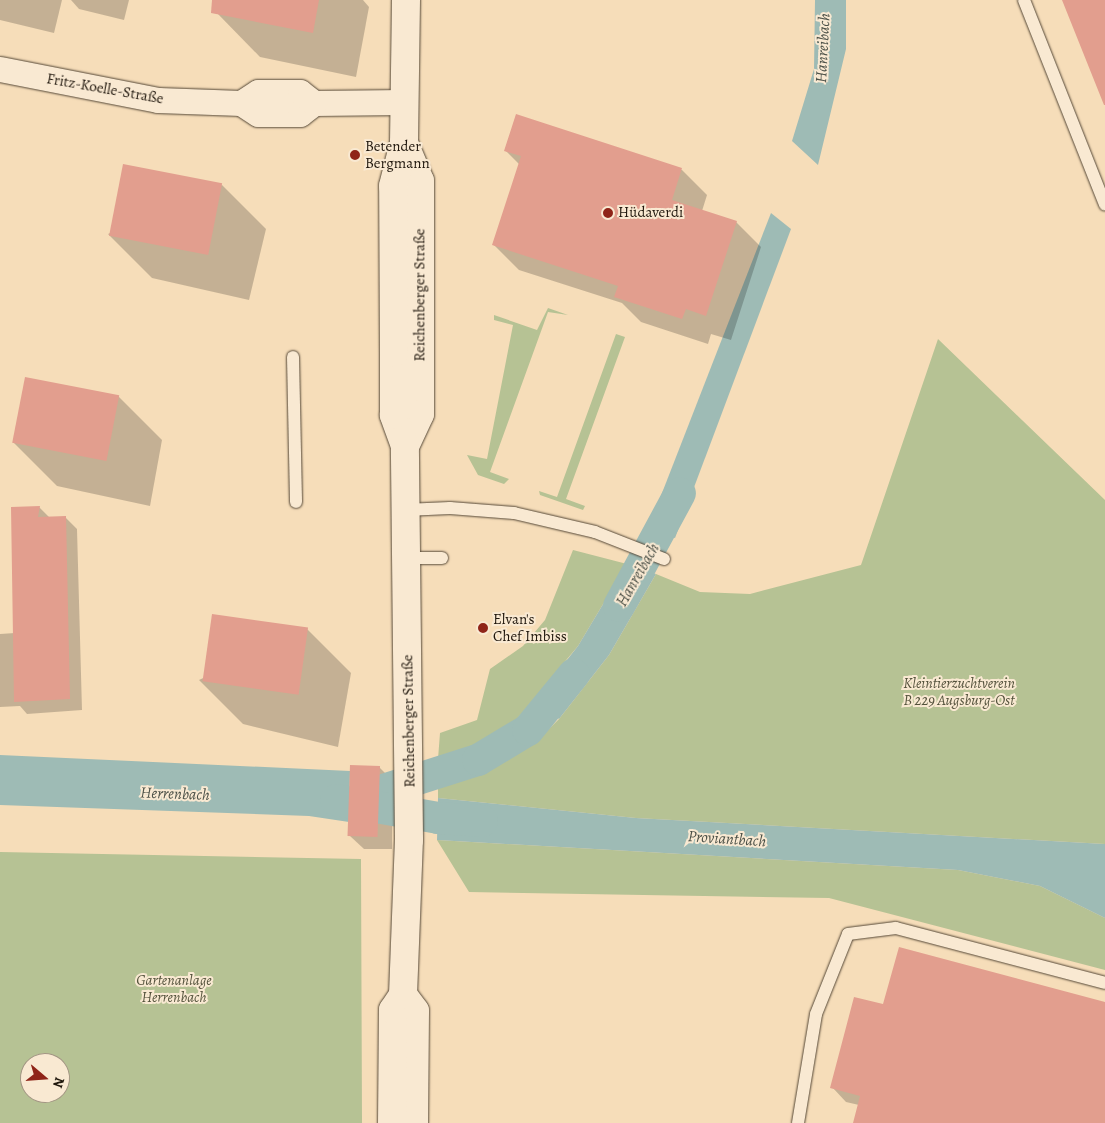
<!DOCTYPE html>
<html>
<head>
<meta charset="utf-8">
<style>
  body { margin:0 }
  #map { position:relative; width:1105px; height:1123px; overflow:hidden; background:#f6ddb9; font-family:Alegreya,serif }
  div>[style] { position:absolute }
  .green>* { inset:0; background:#b6c294 }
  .water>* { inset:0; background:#9ebbb5 }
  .shadow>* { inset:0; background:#0003 }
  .canal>* { height:32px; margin:-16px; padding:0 16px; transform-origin:16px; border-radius:16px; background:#9ebbb5 }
  .building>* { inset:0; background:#e29e8e; transform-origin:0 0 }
  .roads { filter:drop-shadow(0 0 1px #554837) drop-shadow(0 0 1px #554837) }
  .service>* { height:12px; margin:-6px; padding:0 6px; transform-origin:6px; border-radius:6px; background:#f9e9d2 }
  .minor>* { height:25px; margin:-12.5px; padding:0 12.5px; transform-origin:12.5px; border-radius:12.5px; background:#f9e9d2 }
  .tertiary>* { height:28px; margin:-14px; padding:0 14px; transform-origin:14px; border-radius:14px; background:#f9e9d2 }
  .dots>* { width:14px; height:14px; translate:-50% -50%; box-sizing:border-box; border:2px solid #f9e9d2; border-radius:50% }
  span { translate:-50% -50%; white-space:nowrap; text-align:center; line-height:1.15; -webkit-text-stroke:4px #f9e9d2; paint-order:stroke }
  .street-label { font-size:15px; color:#1f160c }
  .poi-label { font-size:15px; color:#1f160c }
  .left { translate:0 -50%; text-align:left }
  .park-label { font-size:15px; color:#54523c; font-style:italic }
  .water-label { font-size:16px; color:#4b5047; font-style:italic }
  .north { position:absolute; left:20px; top:1053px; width:50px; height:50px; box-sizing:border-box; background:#f9e9d2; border:1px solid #a29583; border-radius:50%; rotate:108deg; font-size:14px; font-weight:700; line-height:20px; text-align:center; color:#1f160c }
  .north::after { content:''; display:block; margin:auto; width:18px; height:22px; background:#8f2418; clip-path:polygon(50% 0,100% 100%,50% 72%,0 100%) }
</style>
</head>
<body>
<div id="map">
  <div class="green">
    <div style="clip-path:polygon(548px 308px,568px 315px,548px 312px,490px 472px,509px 479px,504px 484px,478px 475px,467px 455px,487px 459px,513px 325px,494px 320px,494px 315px,537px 330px)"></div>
    <div style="clip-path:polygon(616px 334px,625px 337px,566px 499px,585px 506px,583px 510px,540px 495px,539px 491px,557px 497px)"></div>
    <div style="clip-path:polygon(938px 339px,1105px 500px,1105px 844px,636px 818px,438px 798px,438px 785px,480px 774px,539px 739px,559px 719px,609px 655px,656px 574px,700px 592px,750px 594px,861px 565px)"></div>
    <div style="clip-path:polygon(573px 550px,627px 564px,578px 646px,516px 720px,482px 742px,438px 759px,440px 733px,477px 720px,490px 669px,523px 646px,545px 620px)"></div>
    <div style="clip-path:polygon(437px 840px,958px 870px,1040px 886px,1105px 918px,1105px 970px,829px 898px,469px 892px)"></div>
    <div style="clip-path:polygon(evenodd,0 852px,361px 859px,362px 1123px,0 1123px,0 852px,30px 1063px,60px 1063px,60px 1093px,30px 1093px,30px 1063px)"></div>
  </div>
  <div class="water">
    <div style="clip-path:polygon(815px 0,846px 0,846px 49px,818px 165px,792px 141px,814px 69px)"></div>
    <div style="clip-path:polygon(771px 213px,791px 229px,675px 538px,648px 529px)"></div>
    <div style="clip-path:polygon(627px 564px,656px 574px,609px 655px,559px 719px,536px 699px,578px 646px)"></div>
    <div style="clip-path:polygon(516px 720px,539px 739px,480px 774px,438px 785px,438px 759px,482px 742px)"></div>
    <div style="clip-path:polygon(0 755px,350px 771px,349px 822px,309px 816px,0 805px)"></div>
    <div style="clip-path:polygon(438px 798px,636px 818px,1105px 844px,1105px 918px,1040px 886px,958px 870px,437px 840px)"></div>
  </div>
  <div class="shadow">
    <div style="clip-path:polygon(0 0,62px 0,54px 33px,0 20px)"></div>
    <div style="clip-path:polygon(71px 0,129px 0,124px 20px,79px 9px)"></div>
    <div style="clip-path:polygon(219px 0,363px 0,369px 7px,356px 77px,260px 57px,217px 13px)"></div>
    <div style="clip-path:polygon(516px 116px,682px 170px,707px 195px,702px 211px,736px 222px,761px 247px,731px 340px,711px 334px,708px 344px,641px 322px,622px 303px,519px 270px,494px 245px,520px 165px,505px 150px)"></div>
    <div style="clip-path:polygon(222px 185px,266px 229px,249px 300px,152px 278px,108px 234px)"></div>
    <div style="clip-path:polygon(118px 396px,162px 440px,150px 506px,57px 486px,13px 442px)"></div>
    <div style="clip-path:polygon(39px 507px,50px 518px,65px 517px,77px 529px,82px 710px,27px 714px,20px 706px,0 707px,0 634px,15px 633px)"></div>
    <div style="clip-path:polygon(307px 629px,351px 673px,338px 747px,243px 724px,199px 680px)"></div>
    <div style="clip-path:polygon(379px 767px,392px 780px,392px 849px,364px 849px,350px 836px)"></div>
    <div style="clip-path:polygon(1105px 1003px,1105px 1123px,854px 1123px,859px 1105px,846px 1102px,832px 1087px,884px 1006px)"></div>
  </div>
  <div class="canal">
    <div style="left:619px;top:606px;width:128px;rotate:-61.6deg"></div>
    <div style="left:380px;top:791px;width:103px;rotate:-17.6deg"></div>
    <div style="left:478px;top:760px;width:58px;rotate:-31deg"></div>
    <div style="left:528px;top:730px;width:72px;rotate:-50.6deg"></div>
    <div style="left:336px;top:800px;width:104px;rotate:10deg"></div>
    <div style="left:438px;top:818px;width:44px;rotate:3.9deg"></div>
  </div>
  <div class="building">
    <div style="clip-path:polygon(212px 0,319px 0,313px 33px,211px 13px)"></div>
    <div style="clip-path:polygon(1062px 0,1105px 0,1105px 105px,1104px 105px)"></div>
    <div style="clip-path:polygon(516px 114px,682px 168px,672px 200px,737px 221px,706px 316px,686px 309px,682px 319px,614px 297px,618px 286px,492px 245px,521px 156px,504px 151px)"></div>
    <div style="left:123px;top:164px;width:101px;height:73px;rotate:11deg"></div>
    <div style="left:25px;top:377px;width:96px;height:67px;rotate:11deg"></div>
    <div style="clip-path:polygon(40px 506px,38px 517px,66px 516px,70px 699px,14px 702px,11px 507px)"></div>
    <div style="left:212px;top:614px;width:97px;height:68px;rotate:8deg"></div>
    <div style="left:350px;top:765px;width:30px;height:71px;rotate:2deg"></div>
    <div style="clip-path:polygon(899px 947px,1105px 1002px,1105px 1123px,853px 1123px,860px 1096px,830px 1088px,854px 997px,883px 1004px)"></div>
  </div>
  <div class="roads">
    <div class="service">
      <div style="left:1024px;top:0;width:220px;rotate:68.4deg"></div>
      <div style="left:293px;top:357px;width:145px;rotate:88.8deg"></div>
      <div style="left:405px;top:510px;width:45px;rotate:-2.5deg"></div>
      <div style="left:450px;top:508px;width:64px;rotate:4.5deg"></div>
      <div style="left:514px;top:513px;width:83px;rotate:13.2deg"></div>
      <div style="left:595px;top:532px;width:74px;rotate:21.4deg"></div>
      <div style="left:407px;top:558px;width:35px"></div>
      <div style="left:798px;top:1123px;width:110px;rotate:-80.6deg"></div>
      <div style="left:816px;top:1014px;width:86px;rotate:-68.2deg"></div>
      <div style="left:848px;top:934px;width:48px;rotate:-7.1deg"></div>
      <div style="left:896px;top:928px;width:216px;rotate:14.7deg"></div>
    </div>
    <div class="minor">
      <div style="left:0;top:69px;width:161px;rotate:11.1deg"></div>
      <div style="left:158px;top:100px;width:83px;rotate:2.1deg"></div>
      <div style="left:241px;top:103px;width:20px;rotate:33deg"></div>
      <div style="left:258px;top:114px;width:42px"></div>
      <div style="left:300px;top:114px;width:18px;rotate:-38deg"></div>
      <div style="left:314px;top:103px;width:90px;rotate:-0.6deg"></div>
      <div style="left:241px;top:103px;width:20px;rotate:-33deg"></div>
      <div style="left:258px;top:92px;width:42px"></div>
      <div style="left:300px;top:92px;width:18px;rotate:38deg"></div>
    </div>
    <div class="tertiary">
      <div style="left:404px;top:143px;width:41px;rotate:67.2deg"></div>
      <div style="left:420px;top:181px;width:233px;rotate:90deg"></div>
      <div style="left:420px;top:414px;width:35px;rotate:115deg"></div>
      <div style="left:403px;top:995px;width:20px;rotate:53deg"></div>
      <div style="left:415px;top:1011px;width:112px;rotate:90.5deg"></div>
      <div style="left:392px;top:1123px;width:113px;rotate:-89.5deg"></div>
      <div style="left:393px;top:1010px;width:18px;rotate:-56deg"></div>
      <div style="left:403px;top:995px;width:155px;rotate:-87.8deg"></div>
      <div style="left:409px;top:840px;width:394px;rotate:-90.6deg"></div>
      <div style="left:405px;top:446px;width:33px;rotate:-110deg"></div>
      <div style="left:394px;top:415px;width:62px;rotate:-90deg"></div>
      <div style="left:394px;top:353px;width:167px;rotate:-90.3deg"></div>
      <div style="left:393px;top:186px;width:44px;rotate:-75.7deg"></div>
      <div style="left:404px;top:143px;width:143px;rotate:-89.2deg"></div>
    </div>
  </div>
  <div class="dots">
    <div style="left:355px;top:155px;background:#8f2418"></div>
    <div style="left:608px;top:213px;background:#8f2418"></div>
    <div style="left:483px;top:628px;background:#8f2418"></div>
  </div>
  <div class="street-label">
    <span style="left:105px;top:89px;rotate:10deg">Fritz-Koelle-Straße</span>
    <span style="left:420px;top:295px;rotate:-90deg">Reichenberger Straße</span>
    <span style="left:409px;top:721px;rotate:-91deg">Reichenberger Straße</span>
  </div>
  <div class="poi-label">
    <span class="left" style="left:365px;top:155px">Betender<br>Bergmann</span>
    <span class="left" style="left:618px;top:213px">Hüdaverdi</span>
    <span class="left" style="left:493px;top:628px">Elvan's<br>Chef Imbiss</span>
  </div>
  <div class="park-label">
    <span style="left:959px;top:692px">Kleintierzuchtverein<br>B 229 Augsburg-Ost</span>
    <span style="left:174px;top:989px">Gartenanlage<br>Herrenbach</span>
  </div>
  <div class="water-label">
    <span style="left:823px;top:48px;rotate:-87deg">Hanreibach</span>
    <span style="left:638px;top:575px;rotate:-60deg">Hanreibach</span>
    <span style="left:175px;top:794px;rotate:2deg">Herrenbach</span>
    <span style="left:727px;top:839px;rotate:4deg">Proviantbach</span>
  </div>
  <div class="north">N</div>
</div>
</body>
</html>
